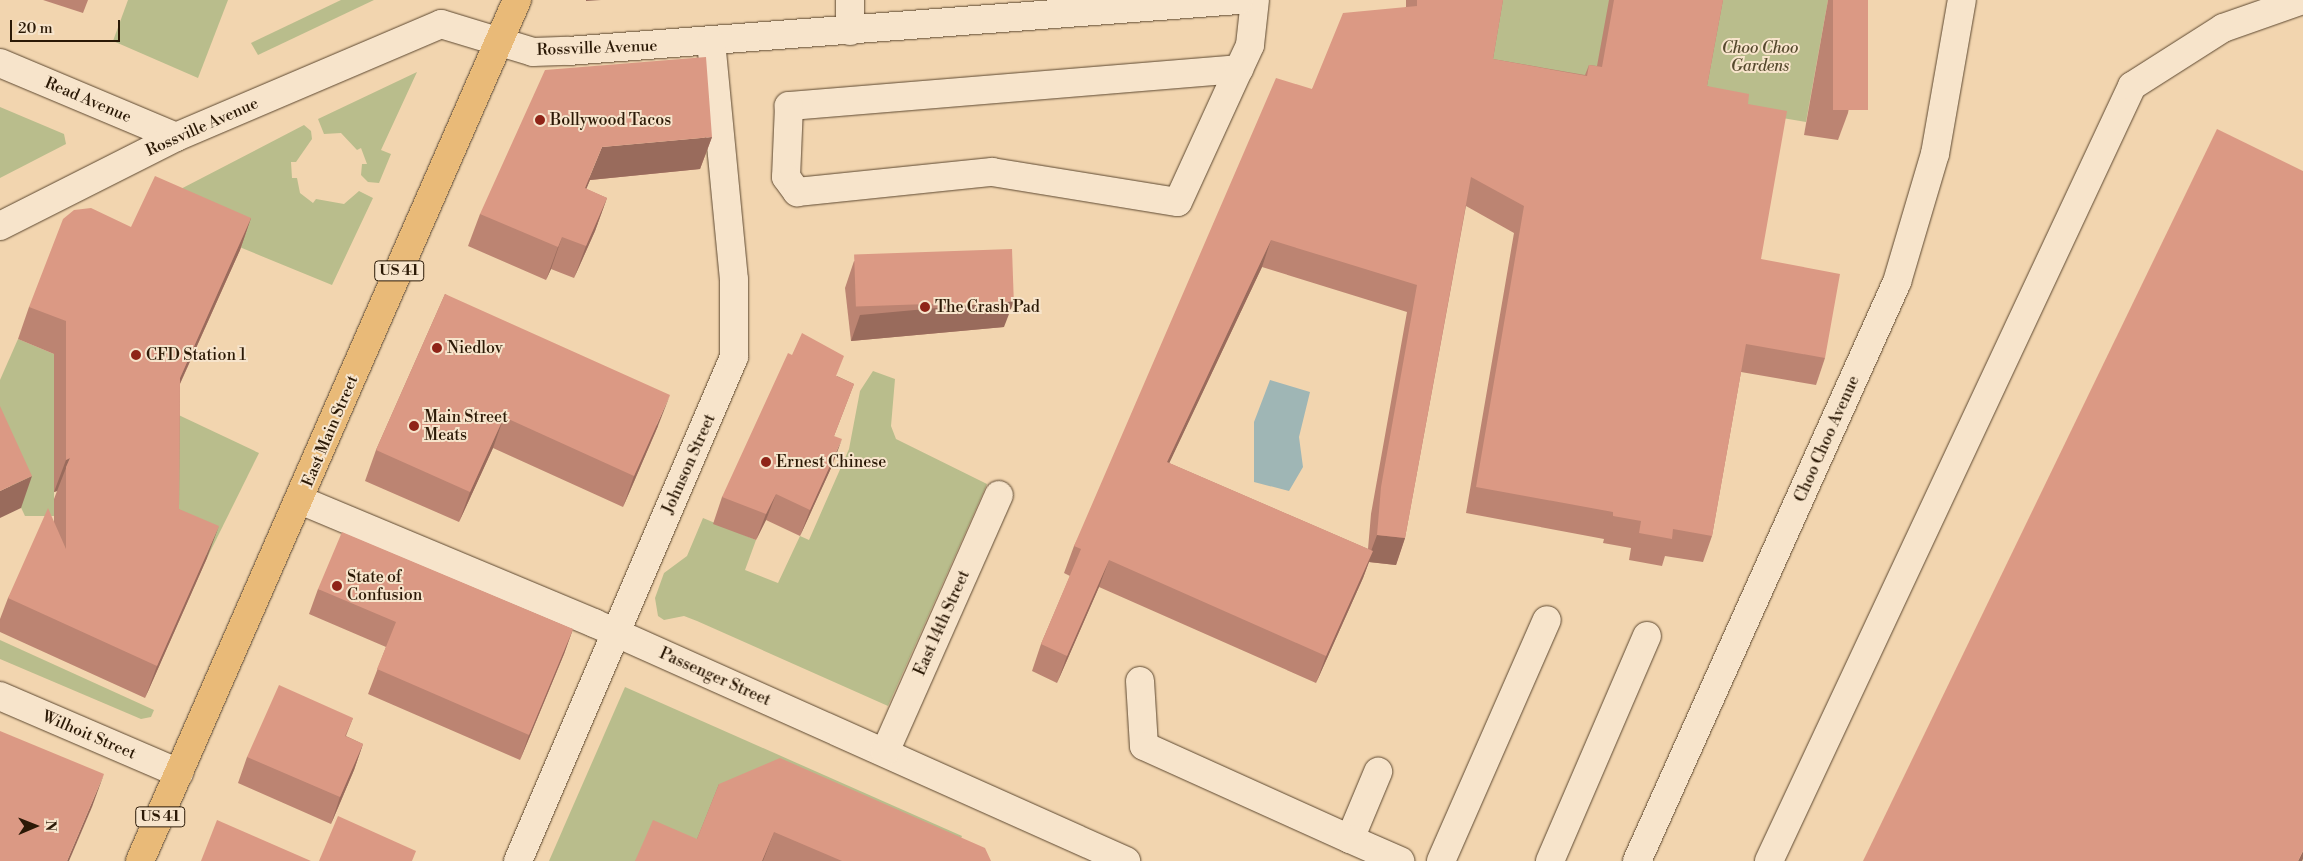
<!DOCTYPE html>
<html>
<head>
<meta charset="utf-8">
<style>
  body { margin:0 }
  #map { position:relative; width:2303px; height:861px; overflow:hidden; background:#f2d5af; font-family:"Libre Bodoni",serif }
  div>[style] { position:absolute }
  .green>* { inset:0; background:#b9bd8c }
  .water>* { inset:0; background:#9fb6b5 }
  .roads { filter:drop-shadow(0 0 1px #5d4830) drop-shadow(0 0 1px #5d4830) }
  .minor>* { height:28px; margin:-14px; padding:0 14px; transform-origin:14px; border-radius:14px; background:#f7e4cb }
  .major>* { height:28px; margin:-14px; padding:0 14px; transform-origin:14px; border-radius:14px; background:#e9ba78 }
  .wall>* { inset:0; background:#bc8472 }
  .shaded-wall>* { inset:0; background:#996b5c }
  .building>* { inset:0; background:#db9984; transform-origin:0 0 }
  .dots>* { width:14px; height:14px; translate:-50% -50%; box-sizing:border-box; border:2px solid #f7e4cb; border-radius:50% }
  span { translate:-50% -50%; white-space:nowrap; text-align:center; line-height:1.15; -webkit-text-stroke:4px #f7e4cb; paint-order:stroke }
  .shield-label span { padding:1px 4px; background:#f7e4cb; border:1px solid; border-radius:4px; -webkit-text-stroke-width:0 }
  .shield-label { font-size:15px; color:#2b1906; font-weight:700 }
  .street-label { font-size:16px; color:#2b1906 }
  .park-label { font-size:16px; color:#564a2e; font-style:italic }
  .poi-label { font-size:16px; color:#2b1906 }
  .left { translate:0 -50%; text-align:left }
  .north { position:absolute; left:10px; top:801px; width:50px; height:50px; -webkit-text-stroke:4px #f7e4cb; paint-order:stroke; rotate:89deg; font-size:14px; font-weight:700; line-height:20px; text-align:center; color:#2b1906 }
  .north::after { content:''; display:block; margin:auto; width:18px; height:22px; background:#2b1906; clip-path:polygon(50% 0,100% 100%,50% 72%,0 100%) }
  .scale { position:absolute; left:10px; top:20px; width:110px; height:22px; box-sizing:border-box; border:2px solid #2b1906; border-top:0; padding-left:6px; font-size:15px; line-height:18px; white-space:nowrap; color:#2b1906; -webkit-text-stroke:4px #f7e4cb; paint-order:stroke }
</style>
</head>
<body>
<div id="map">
  <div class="green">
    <div style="clip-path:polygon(128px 0,228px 0,198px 78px,113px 41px)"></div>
    <div style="clip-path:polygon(341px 0,374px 0,258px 55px,251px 43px)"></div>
    <div style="clip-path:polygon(1498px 0,1828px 0,1806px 122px,1486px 69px)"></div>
    <div style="clip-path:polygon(417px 72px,381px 150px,391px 154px,379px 183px,368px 182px,361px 175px,362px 164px,367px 164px,361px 148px,357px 150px,341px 133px,324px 134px,318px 119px)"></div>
    <div style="clip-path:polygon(0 107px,64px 134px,66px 144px,0 178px)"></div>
    <div style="clip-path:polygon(304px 125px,311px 131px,312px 139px,296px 162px,291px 162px,292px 178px,297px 178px,300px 193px,313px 203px,316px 199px,344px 204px,359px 191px,373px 198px,332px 285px,144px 208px)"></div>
    <div style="clip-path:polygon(18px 339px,54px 354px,54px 516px,25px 516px,0 463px,0 380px)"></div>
    <div style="clip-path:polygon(873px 371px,895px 379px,891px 426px,896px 439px,987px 484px,888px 706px,697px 621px,684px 616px,664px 620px,658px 616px,655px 598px,664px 573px,687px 556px,703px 518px,756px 540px,745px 570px,778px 583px,800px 536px,809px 540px,849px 449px,860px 391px)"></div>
    <div style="clip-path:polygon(168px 410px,259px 453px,207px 558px,168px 542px)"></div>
    <div style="clip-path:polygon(0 640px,154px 710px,151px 717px,141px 719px,0 659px)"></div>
    <div style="clip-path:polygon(625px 687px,962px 836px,951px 861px,549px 861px)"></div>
  </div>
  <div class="water">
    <div style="clip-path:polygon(1270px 380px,1310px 392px,1299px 437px,1303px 467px,1289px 491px,1254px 482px,1254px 422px)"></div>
  </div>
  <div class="roads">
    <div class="minor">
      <div style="left:850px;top:0;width:31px;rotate:90deg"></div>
      <div style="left:0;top:63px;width:191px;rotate:22.8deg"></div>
      <div style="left:1239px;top:69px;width:452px;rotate:175.3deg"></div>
      <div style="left:789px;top:106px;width:71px;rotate:92.4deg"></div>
      <div style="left:786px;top:177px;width:19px;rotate:54deg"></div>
      <div style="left:797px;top:192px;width:196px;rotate:-5.9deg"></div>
      <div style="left:992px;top:172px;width:188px;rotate:9.2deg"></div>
      <div style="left:1178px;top:202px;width:146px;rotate:-65.4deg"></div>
      <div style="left:1239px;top:69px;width:26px;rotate:-65deg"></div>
      <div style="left:1250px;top:45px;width:45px;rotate:-83.7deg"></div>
      <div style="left:0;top:226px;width:197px;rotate:-26.8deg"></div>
      <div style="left:176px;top:137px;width:288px;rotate:-23.1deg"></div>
      <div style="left:441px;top:24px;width:96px;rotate:16.9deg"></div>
      <div style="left:533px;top:52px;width:35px;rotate:-2deg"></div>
      <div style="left:568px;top:51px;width:673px;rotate:-4.35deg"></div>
      <div style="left:300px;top:500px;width:319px;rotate:22.7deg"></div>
      <div style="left:594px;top:623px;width:583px;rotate:24.1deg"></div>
      <div style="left:1140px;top:681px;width:65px;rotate:86.5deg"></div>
      <div style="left:1144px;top:746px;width:226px;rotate:24.3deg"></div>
      <div style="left:1350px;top:839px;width:73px;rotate:-67.3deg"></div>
      <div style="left:0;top:696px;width:195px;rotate:23.3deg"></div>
      <div style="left:885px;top:752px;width:281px;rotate:-66.1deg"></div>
      <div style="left:1350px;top:839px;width:55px;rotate:23.7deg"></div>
      <div style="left:518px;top:861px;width:548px;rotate:-66.8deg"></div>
      <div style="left:734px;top:357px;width:77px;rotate:-90deg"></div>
      <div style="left:734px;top:280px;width:239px;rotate:-95.5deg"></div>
      <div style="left:1441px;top:861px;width:263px;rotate:-66.3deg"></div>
      <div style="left:1550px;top:861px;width:245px;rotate:-66.7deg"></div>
      <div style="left:1637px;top:861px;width:635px;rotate:-65.82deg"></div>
      <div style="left:1897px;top:282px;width:134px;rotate:-73.5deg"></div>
      <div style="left:1935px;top:154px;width:156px;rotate:-80.1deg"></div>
      <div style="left:1769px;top:861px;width:856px;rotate:-64.9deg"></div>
      <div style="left:2132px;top:86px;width:108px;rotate:-32.5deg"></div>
      <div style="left:2223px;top:28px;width:85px;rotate:-19.3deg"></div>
    </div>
    <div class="major">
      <div style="left:140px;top:861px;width:940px;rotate:-66.35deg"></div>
    </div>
  </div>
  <div class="wall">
    <div style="clip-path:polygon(43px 0,88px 0,83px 13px)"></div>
    <div style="clip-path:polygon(evenodd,1406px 0,1503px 0,1493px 59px,1585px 75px,1589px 65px,1597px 66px,1609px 0,1723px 0,1707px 86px,1748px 104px,1761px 259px,1825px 358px,1816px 385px,1741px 372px,1712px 536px,1703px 562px,1665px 556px,1662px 566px,1629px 560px,1631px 548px,1603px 543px,1604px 539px,1466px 513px,1514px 233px,1466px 206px,1405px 538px,1396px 565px,1369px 562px,1363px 578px,1316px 683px,1099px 587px,1057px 683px,1032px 671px,1041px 644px,1070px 576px,1064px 573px,1074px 546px,1312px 89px,1406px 7px,1406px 0,1262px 267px,1407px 312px,1371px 514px,1368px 549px,1169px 463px,1262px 267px)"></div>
    <div style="clip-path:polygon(1828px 0,1868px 0,1848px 113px,1838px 140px,1804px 135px)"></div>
    <div style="clip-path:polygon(712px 137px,700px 169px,590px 180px,586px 189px,607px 198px,595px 231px,574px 278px,551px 269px,546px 280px,468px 246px,480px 214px)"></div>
    <div style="clip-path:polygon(251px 218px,240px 250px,180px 384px,179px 509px,207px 558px,145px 698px,0 632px,0 619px,8px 598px,54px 523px,54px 499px,57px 491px,54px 492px,54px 354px,18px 339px,29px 307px,131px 227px)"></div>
    <div style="clip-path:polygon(854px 261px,1004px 327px,851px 341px,845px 288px)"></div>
    <div style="clip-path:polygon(445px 294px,658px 426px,623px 507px,493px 448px,459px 522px,365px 481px,376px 450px)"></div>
    <div style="clip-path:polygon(837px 376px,854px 384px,834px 436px,832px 466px,800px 536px,766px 520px,756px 540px,713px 524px,722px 497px)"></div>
    <div style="clip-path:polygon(318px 589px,573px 629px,564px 654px,520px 760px,368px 694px,386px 647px,309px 614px)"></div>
    <div style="clip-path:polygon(353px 718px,346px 736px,363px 744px,354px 770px,331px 824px,238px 783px,247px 757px)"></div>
    <div style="clip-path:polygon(719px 784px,991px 861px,635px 861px,697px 839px)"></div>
  </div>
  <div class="shaded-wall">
    <div style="clip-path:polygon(586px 0,601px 0,586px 1px)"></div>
    <div style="clip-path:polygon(712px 137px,700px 169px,590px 180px,573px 221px,585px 188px,602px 147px)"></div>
    <div style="clip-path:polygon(607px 198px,595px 231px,574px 278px,586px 246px)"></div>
    <div style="clip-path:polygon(251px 218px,240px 250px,168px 410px,180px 378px)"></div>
    <div style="clip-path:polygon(562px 237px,551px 269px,546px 280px,558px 247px)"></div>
    <div style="clip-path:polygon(1271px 240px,1262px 267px,1157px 489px,1167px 462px)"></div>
    <div style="clip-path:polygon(1014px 301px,1004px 327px,851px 341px,860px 315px)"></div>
    <div style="clip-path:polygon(670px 395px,658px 426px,623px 507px,634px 476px)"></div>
    <div style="clip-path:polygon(504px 417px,493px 448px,459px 522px,470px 492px)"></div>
    <div style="clip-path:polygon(842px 439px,832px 466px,800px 536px,810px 510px)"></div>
    <div style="clip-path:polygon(70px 458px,57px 491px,54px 492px,66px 460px)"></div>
    <div style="clip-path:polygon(32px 476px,21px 508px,0 518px,0 491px)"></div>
    <div style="clip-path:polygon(776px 494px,766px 520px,756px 540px,766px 514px)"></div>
    <div style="clip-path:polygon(219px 526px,207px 558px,145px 698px,157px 666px)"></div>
    <div style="clip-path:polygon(1377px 535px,1405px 538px,1396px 565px,1369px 562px,1363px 578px,1316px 683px,1326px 656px,1367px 562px)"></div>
    <div style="clip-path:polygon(1109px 560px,1099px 587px,1057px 683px,1067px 656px)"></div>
    <div style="clip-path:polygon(573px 629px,564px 654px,520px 760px,529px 735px)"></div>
    <div style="clip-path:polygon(363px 744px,354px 770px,331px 824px,340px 797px)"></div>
    <div style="clip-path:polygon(104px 774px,92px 807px,69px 861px,67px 861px)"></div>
    <div style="clip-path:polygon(774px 832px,763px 861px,762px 861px)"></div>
    <div style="clip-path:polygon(2303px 851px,2303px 859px,2302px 861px,2298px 861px)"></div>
  </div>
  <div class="building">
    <div style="clip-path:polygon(1417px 0,1503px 0,1493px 59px,1587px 76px,1589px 65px,1602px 67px,1614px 0,1723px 0,1707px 86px,1749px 94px,1748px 104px,1787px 111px,1761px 259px,1840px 274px,1825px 358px,1746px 344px,1712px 536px,1673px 529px,1672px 539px,1639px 533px,1641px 521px,1613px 516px,1613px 512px,1476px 487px,1524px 206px,1471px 177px,1405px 538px,1377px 535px,1381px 487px,1417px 285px,1271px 240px,1167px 462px,1373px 551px,1326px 656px,1109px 560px,1067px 656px,1041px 644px,1081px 549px,1074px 546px,1276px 78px,1312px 89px,1343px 13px,1417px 6px)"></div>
    <div style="left:1833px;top:0;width:35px;height:110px"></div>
    <div style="clip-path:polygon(706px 57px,712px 137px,602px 147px,585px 188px,607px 198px,586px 246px,562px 237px,558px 247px,480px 214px,545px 70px)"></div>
    <div style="clip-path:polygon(2217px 129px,2303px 171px,2303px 851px,2298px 861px,1863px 861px)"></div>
    <div style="clip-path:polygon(155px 176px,251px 218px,180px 378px,179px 509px,219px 526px,157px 666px,8px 598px,48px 508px,66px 549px,66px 467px,70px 458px,66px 460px,66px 321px,29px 307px,63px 219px,74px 210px,91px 208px,131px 227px)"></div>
    <div style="left:1012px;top:249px;width:52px;height:158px;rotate:88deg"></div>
    <div style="clip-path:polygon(445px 294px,670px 395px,634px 476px,504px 417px,470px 492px,376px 450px)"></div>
    <div style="clip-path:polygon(802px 333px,844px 356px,836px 376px,854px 384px,834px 436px,842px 439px,810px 510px,776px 494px,766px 514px,722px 497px,788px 353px,792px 355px)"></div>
    <div style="clip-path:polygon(0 406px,32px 476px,0 491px)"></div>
    <div style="clip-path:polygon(342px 532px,573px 629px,529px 735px,377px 669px,396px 622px,318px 589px)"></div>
    <div style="clip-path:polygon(279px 685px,353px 718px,345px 736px,363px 744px,340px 797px,247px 757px)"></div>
    <div style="clip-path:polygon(0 731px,104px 774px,67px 861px,0 861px)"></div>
    <div style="clip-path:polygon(780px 758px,985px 848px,991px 861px,842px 861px,774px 832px,762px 861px,635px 861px,653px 820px,697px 839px,719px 784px)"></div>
    <div style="clip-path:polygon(338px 816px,416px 851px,412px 861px,319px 861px)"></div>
    <div style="clip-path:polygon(217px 820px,311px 861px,201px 861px)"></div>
  </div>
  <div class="dots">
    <div style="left:540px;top:120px;background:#8f2418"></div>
    <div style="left:925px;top:307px;background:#8f2418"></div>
    <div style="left:437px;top:348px;background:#8f2418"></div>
    <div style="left:136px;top:355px;background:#8f2418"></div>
    <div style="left:414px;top:426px;background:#8f2418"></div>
    <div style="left:766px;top:462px;background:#8f2418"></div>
    <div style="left:337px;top:586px;background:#8f2418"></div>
  </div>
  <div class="shield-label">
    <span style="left:399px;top:271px">US 41</span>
    <span style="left:160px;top:817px">US 41</span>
  </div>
  <div class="street-label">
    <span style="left:597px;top:48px;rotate:-2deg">Rossville Avenue</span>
    <span style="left:88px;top:100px;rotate:23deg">Read Avenue</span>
    <span style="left:202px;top:127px;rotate:-24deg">Rossville Avenue</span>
    <span style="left:330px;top:431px;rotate:-67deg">East Main Street</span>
    <span style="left:1827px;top:439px;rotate:-66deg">Choo Choo Avenue</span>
    <span style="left:689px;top:464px;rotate:-66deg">Johnson Street</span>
    <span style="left:942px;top:623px;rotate:-66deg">East 14th Street</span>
    <span style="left:715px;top:677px;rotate:24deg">Passenger Street</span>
    <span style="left:89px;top:735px;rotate:23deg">Wilhoit Street</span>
  </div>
  <div class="park-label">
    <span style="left:1760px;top:57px">Choo Choo<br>Gardens</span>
  </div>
  <div class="poi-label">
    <span class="left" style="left:550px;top:120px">Bollywood Tacos</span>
    <span class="left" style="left:935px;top:307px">The Crash Pad</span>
    <span class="left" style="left:447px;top:348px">Niedlov</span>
    <span class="left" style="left:146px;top:355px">CFD Station 1</span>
    <span class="left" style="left:424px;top:426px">Main Street<br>Meats</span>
    <span class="left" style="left:776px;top:462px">Ernest Chinese</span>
    <span class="left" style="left:347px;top:586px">State of<br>Confusion</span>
  </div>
  <div class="north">N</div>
  <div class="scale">20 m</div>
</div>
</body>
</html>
